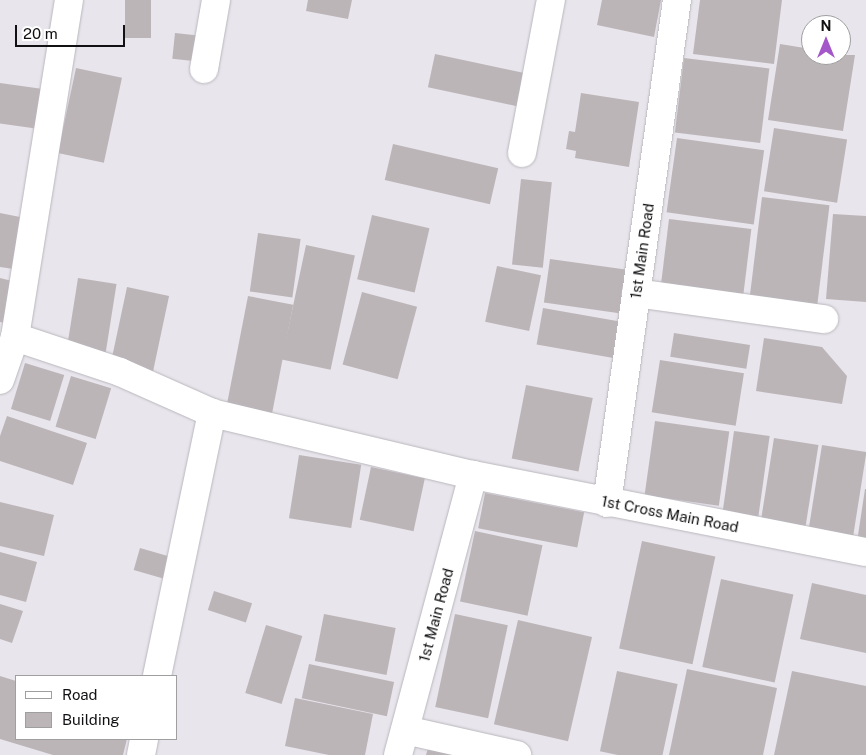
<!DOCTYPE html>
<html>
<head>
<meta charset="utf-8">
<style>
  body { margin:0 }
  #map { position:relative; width:866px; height:755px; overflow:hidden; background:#e8e5ec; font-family:"Public Sans",sans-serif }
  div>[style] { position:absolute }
  .building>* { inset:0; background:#bcb5b8; transform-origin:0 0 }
  .roads { filter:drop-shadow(0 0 1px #b9b6bc) drop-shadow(0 0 1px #b9b6bc) }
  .street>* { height:28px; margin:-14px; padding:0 14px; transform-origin:14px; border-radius:14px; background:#fff }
  .secondary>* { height:28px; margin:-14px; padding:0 14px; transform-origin:14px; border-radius:14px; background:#fff }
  span { translate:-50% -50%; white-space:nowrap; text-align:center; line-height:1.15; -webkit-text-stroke:4px #fff; paint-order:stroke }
  .street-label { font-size:15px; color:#111012 }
  .legend { position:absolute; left:15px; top:675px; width:162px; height:65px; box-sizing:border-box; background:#fff; border:1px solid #a09fa0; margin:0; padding:6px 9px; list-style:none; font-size:15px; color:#111012 }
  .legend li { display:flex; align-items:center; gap:10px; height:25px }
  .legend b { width:25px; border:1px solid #a09fa0 }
  .north { position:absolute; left:801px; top:15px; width:50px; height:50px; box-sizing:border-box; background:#fff; border:1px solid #a09fa0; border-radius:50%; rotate:0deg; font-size:14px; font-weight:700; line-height:20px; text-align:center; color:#111012 }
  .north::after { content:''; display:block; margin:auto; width:18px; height:22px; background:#a457c8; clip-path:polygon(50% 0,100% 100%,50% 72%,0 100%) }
  .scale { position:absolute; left:15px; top:25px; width:110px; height:22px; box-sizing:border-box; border:2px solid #111012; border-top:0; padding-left:6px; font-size:15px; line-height:18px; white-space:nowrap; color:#111012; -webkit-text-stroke:4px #fff; paint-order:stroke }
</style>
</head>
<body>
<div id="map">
  <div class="building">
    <div style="left:125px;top:0;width:26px;height:38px"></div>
    <div style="clip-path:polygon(308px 0,352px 0,348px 19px,306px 11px)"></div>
    <div style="clip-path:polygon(602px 0,661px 0,654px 37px,597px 25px)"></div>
    <div style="clip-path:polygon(700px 0,782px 0,774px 64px,693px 54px)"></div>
    <div style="left:175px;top:33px;width:28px;height:26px;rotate:6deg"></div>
    <div style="clip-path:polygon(780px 44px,811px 49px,811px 55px,855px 55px,843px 131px,768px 120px)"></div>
    <div style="left:435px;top:54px;width:97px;height:34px;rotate:12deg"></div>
    <div style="left:684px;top:58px;width:86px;height:75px;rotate:7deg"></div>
    <div style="left:76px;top:68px;width:47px;height:87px;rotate:12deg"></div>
    <div style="left:0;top:83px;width:56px;height:40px;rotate:8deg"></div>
    <div style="clip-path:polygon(581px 93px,639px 102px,629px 167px,575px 158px,576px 151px,566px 149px,569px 131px,575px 132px)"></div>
    <div style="left:774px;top:128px;width:74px;height:64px;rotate:9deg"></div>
    <div style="left:677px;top:138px;width:88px;height:75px;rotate:8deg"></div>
    <div style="left:393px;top:144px;width:108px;height:37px;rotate:13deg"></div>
    <div style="left:521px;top:179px;width:31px;height:86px;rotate:6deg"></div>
    <div style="left:762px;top:197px;width:68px;height:107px;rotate:7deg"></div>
    <div style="clip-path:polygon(0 213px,30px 219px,20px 270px,0 267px)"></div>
    <div style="clip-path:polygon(833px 214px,866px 216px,866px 302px,826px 299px)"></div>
    <div style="left:372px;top:215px;width:59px;height:66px;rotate:13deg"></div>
    <div style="left:669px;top:219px;width:83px;height:76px;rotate:7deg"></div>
    <div style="left:258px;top:233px;width:43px;height:59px;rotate:8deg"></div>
    <div style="left:306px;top:245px;width:50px;height:117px;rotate:12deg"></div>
    <div style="left:550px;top:259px;width:78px;height:44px;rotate:8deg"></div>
    <div style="left:497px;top:266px;width:45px;height:57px;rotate:12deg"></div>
    <div style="clip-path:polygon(0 278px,20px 283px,9px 324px,0 322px)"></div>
    <div style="left:78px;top:278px;width:39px;height:69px;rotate:9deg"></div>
    <div style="left:127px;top:287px;width:43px;height:78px;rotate:12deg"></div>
    <div style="left:362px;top:292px;width:57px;height:75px;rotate:15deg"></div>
    <div style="left:248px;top:296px;width:46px;height:117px;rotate:11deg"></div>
    <div style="left:543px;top:308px;width:78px;height:37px;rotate:10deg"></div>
    <div style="left:674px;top:333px;width:77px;height:24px;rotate:9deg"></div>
    <div style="clip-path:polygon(764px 338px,822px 347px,847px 376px,842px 404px,756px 391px)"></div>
    <div style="left:660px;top:360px;width:85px;height:53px;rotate:9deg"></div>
    <div style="left:25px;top:363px;width:41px;height:48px;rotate:17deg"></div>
    <div style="left:71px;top:376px;width:42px;height:53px;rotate:17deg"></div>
    <div style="left:526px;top:385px;width:68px;height:75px;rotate:11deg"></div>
    <div style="clip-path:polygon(7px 416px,87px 443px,73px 485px,0 461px,0 436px)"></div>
    <div style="left:655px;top:421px;width:75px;height:75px;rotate:8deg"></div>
    <div style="left:734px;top:431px;width:36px;height:83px;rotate:8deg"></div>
    <div style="left:774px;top:438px;width:45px;height:84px;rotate:9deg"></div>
    <div style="left:822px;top:445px;width:45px;height:89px;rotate:9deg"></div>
    <div style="left:299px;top:455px;width:63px;height:64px;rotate:9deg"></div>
    <div style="left:371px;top:467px;width:55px;height:54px;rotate:12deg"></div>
    <div style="clip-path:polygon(865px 489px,866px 489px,866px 543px,857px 542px)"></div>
    <div style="left:485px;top:493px;width:101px;height:36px;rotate:11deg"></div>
    <div style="clip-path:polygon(0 502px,54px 515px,44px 556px,0 546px)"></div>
    <div style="left:475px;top:531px;width:69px;height:72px;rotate:12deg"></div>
    <div style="left:642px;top:541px;width:75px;height:110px;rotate:12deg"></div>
    <div style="left:140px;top:548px;width:37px;height:23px;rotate:16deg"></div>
    <div style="clip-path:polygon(0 552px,37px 562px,26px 602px,0 595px)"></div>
    <div style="left:721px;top:579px;width:74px;height:90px;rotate:12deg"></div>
    <div style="clip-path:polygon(812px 583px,866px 595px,866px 653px,800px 639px)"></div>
    <div style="left:214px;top:591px;width:40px;height:20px;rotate:18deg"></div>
    <div style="clip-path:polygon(0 604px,23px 611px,12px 643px,0 639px)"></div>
    <div style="left:324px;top:614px;width:73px;height:48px;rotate:11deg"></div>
    <div style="left:455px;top:614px;width:54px;height:95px;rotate:12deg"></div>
    <div style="left:518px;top:620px;width:76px;height:107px;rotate:13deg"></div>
    <div style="left:266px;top:625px;width:38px;height:71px;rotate:17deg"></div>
    <div style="left:309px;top:664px;width:87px;height:35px;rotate:12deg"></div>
    <div style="clip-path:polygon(687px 669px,777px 688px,763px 755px,669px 755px)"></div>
    <div style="left:617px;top:671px;width:62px;height:82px;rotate:12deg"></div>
    <div style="clip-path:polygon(792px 671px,866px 686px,866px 755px,774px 755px)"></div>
    <div style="clip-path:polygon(0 676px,16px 681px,16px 739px,127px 739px,123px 755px,53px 755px,0 739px)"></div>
    <div style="clip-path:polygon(295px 698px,373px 714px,365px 755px,329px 755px,285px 746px)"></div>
    <div style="clip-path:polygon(429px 745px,472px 755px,426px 755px)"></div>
  </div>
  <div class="roads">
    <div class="street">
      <div style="left:204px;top:69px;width:70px;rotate:-80.1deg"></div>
      <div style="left:522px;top:153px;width:156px;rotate:-79.3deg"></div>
      <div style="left:636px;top:293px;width:190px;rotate:7.9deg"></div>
      <div style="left:15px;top:337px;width:341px;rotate:-80.9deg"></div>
      <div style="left:0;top:380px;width:46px;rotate:-70.8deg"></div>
      <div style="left:15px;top:337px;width:111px;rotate:18.4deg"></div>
      <div style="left:120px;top:372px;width:101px;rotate:24deg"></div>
      <div style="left:157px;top:676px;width:269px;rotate:-78.2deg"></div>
      <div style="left:212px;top:413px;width:268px;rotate:13.4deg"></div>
      <div style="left:405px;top:730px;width:115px;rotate:12.6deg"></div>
      <div style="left:141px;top:755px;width:16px;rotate:-79deg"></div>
    </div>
    <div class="secondary">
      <div style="left:607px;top:503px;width:508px;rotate:-82.08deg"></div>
      <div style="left:398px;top:755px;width:290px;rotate:-75deg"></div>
      <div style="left:473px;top:475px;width:400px;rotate:11.1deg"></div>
    </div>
  </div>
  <div class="street-label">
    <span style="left:642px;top:251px;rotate:-82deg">1st Main Road</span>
    <span style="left:670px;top:514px;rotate:11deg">1st Cross Main Road</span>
    <span style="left:436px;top:615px;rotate:-75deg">1st Main Road</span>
  </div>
  <ul class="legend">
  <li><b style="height:6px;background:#fff"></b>Road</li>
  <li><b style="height:14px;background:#bcb5b8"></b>Building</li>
  </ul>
  <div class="north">N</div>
  <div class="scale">20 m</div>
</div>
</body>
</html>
